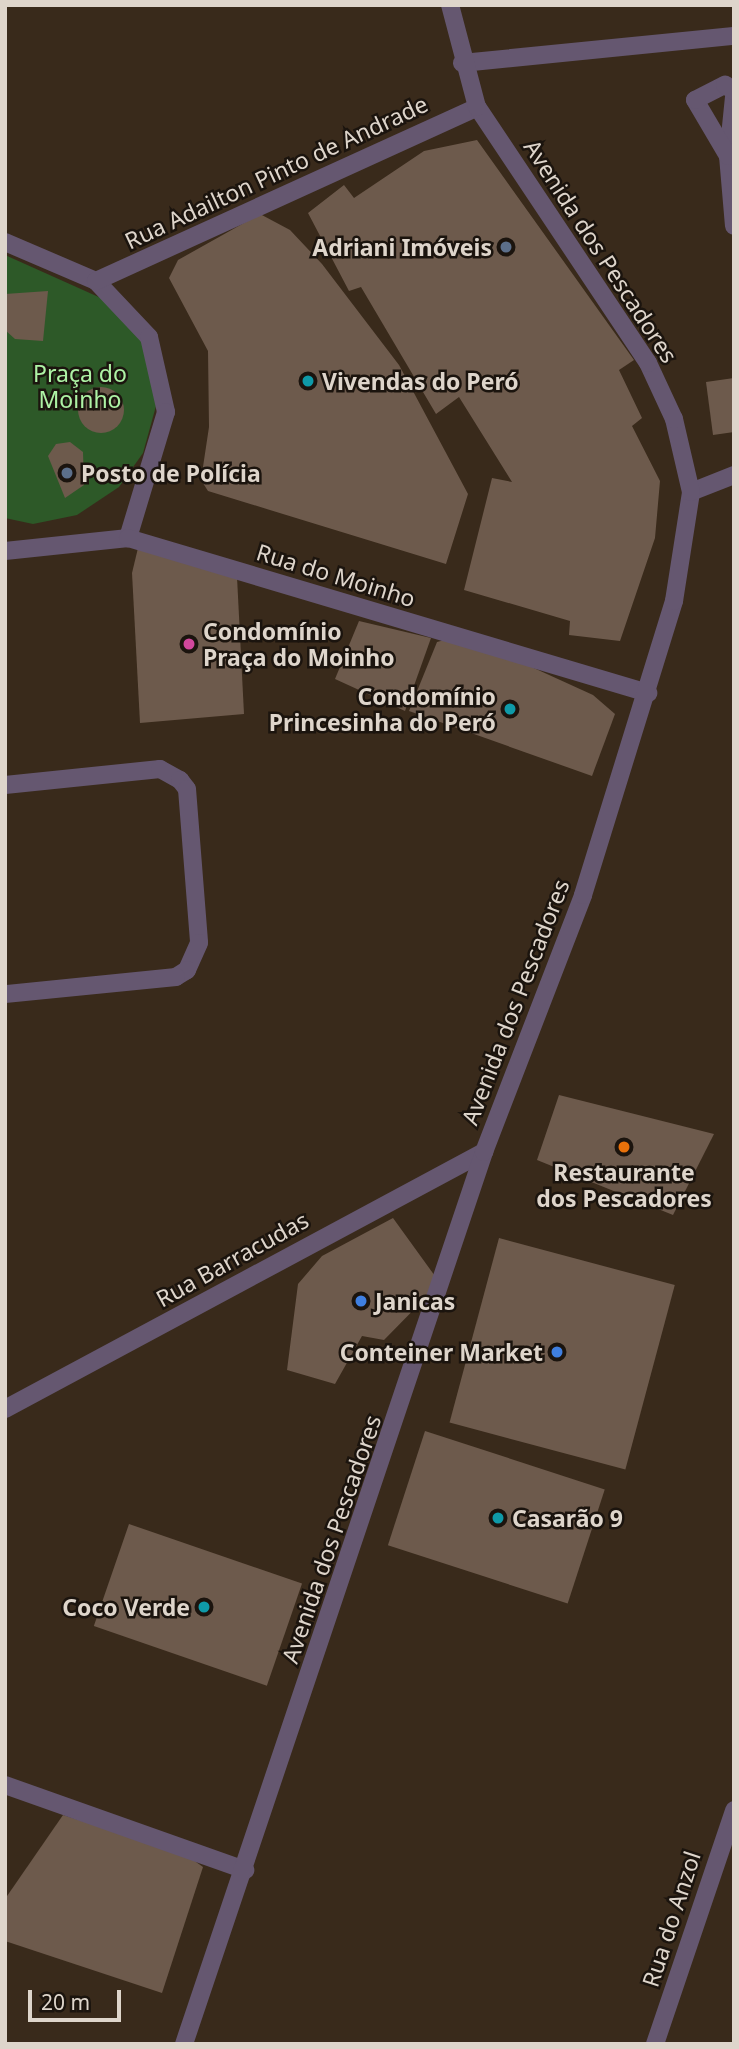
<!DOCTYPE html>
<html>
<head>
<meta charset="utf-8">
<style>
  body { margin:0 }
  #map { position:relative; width:739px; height:2049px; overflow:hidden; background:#392a1b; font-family:"Noto Sans",sans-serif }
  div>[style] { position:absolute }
  .green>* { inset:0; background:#2d5928 }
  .building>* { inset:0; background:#6d5a4c; transform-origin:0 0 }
  .round { border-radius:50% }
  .street>* { height:18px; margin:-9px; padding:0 9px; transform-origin:9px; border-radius:9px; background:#655770 }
  .dots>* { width:19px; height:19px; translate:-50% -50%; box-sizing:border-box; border:4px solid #1b140e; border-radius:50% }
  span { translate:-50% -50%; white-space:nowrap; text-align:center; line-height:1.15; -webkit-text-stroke:5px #1b140e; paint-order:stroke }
  .street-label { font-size:23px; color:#ded5cb }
  .poi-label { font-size:23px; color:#ded5cb; font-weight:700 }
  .right { translate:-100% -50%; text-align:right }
  .left { translate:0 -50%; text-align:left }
  .park-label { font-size:23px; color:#aef3a5 }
  .frame { position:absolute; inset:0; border:7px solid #ded5cb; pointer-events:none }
  .scale { position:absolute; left:28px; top:1990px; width:93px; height:32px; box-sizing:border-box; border:4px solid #ded5cb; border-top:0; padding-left:9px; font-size:21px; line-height:24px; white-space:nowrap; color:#ded5cb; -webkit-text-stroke:5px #1b140e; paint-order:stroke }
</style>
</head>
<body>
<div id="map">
  <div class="green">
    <div style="clip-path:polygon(5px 255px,112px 303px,137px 329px,153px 366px,156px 406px,143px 453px,119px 487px,77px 515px,33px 524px,5px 518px)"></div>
  </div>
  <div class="building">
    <div style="clip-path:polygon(477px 140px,634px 360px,619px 370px,642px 418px,632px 426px,660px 481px,655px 538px,620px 641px,569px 635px,570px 621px,464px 590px,492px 478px,512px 482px,459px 397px,436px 414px,361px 287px,349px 291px,308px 213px,344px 185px,354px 198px,424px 151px)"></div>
    <div style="clip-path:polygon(260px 214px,290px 230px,322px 264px,399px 365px,468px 494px,446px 564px,208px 491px,201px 480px,209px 427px,208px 351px,169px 278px,178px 260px)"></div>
    <div style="clip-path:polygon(48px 291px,43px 341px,15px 339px,5px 330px,5px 294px)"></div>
    <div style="clip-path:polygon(734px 378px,734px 432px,713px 435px,706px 382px)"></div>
    <div class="round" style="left:78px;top:387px;width:46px;height:46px"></div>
    <div style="clip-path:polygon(70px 442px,83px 452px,84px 485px,65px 498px,48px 456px,56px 444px)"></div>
    <div style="clip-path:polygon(138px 548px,237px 577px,244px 714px,140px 723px,132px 573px)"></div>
    <div style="clip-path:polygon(359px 621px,431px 638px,405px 711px,335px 679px)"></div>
    <div style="clip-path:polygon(448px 639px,494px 650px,593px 695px,615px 714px,592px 776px,409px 711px,437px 642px)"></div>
    <div style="clip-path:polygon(559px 1095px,714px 1134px,673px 1215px,537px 1160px)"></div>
    <div style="clip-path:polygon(393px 1218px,440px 1283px,384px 1340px,362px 1336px,335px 1384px,287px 1370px,298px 1284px,322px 1256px)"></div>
    <div style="left:499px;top:1238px;width:182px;height:191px;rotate:15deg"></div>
    <div style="left:425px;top:1431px;width:189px;height:120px;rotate:18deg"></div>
    <div style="left:129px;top:1524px;width:183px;height:108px;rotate:19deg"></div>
    <div style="clip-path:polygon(63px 1815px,185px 1854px,203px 1867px,162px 1993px,5px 1941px,5px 1899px)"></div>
  </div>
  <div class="street">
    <div style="left:462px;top:63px;width:273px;rotate:-5.7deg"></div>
    <div style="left:734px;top:97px;width:59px;rotate:95.8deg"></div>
    <div style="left:728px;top:156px;width:70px;rotate:85.1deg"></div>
    <div style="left:728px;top:156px;width:65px;rotate:-120.5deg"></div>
    <div style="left:695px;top:100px;width:34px;rotate:-27deg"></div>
    <div style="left:725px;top:85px;width:11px;rotate:34deg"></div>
    <div style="left:5px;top:242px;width:99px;rotate:23.2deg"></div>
    <div style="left:96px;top:281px;width:77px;rotate:46.6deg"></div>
    <div style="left:149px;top:337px;width:77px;rotate:77.2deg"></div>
    <div style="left:166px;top:412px;width:132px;rotate:106.8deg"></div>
    <div style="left:96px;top:281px;width:419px;rotate:-24.5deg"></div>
    <div style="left:691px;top:492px;width:46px;rotate:-21.6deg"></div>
    <div style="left:5px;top:551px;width:124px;rotate:-6deg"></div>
    <div style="left:128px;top:538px;width:543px;rotate:16.6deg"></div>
    <div style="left:5px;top:785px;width:156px;rotate:-5.9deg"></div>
    <div style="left:160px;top:769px;width:23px;rotate:29deg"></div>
    <div style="left:180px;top:780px;width:11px;rotate:52deg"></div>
    <div style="left:187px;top:789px;width:154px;rotate:85.5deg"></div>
    <div style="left:199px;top:943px;width:30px;rotate:114deg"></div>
    <div style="left:187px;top:970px;width:13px;rotate:148deg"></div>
    <div style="left:176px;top:977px;width:172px;rotate:174.3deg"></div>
    <div style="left:5px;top:1409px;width:544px;rotate:-28.22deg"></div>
    <div style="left:5px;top:1785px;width:255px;rotate:19.5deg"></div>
    <div style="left:184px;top:2044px;width:941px;rotate:-71.41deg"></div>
    <div style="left:484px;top:1152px;width:275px;rotate:-68.9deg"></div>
    <div style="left:583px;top:895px;width:308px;rotate:-72.8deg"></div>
    <div style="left:674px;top:601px;width:110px;rotate:-81.1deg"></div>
    <div style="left:691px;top:492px;width:75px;rotate:-103.1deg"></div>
    <div style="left:674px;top:419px;width:62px;rotate:-114.9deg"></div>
    <div style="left:648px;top:363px;width:308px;rotate:-123.7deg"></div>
    <div style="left:477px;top:107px;width:106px;rotate:-104.8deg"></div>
    <div style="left:655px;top:2044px;width:247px;rotate:-71.3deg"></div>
  </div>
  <div class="dots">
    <div style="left:506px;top:247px;background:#5c6f8a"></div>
    <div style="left:308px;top:381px;background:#0f9aa8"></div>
    <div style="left:67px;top:473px;background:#5c6f8a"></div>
    <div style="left:189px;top:644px;background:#d1479c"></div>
    <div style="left:510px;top:709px;background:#0f9aa8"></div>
    <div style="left:624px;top:1147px;background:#e8710a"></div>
    <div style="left:361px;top:1301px;background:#3f7fe0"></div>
    <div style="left:557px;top:1352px;background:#3f7fe0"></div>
    <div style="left:498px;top:1518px;background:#0f9aa8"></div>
    <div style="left:204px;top:1607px;background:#0f9aa8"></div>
  </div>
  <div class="street-label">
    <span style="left:276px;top:172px;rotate:-25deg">Rua Adailton Pinto de Andrade</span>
    <span style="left:601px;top:251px;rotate:57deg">Avenida dos Pescadores</span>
    <span style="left:336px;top:575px;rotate:17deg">Rua do Moinho</span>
    <span style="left:515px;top:1002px;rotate:-69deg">Avenida dos Pescadores</span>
    <span style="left:232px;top:1259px;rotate:-29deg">Rua Barracudas</span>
    <span style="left:331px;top:1539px;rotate:-71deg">Avenida dos Pescadores</span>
    <span style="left:671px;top:1919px;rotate:-72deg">Rua do Anzol</span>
  </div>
  <div class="poi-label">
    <span class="right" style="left:492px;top:247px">Adriani Imóveis</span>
    <span class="left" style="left:322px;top:381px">Vivendas do Peró</span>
    <span class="left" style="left:81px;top:473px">Posto de Polícia</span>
    <span class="left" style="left:203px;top:644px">Condomínio<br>Praça do Moinho</span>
    <span class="right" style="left:496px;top:709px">Condomínio<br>Princesinha do Peró</span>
    <span style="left:624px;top:1185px">Restaurante<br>dos Pescadores</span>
    <span class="left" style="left:375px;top:1301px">Janicas</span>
    <span class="right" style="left:543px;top:1352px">Conteiner Market</span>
    <span class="left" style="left:512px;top:1518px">Casarão 9</span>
    <span class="right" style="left:190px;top:1607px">Coco Verde</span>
  </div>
  <div class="park-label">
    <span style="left:80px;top:386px">Praça do<br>Moinho</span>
  </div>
  <div class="frame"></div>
  <div class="scale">20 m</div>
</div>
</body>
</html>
